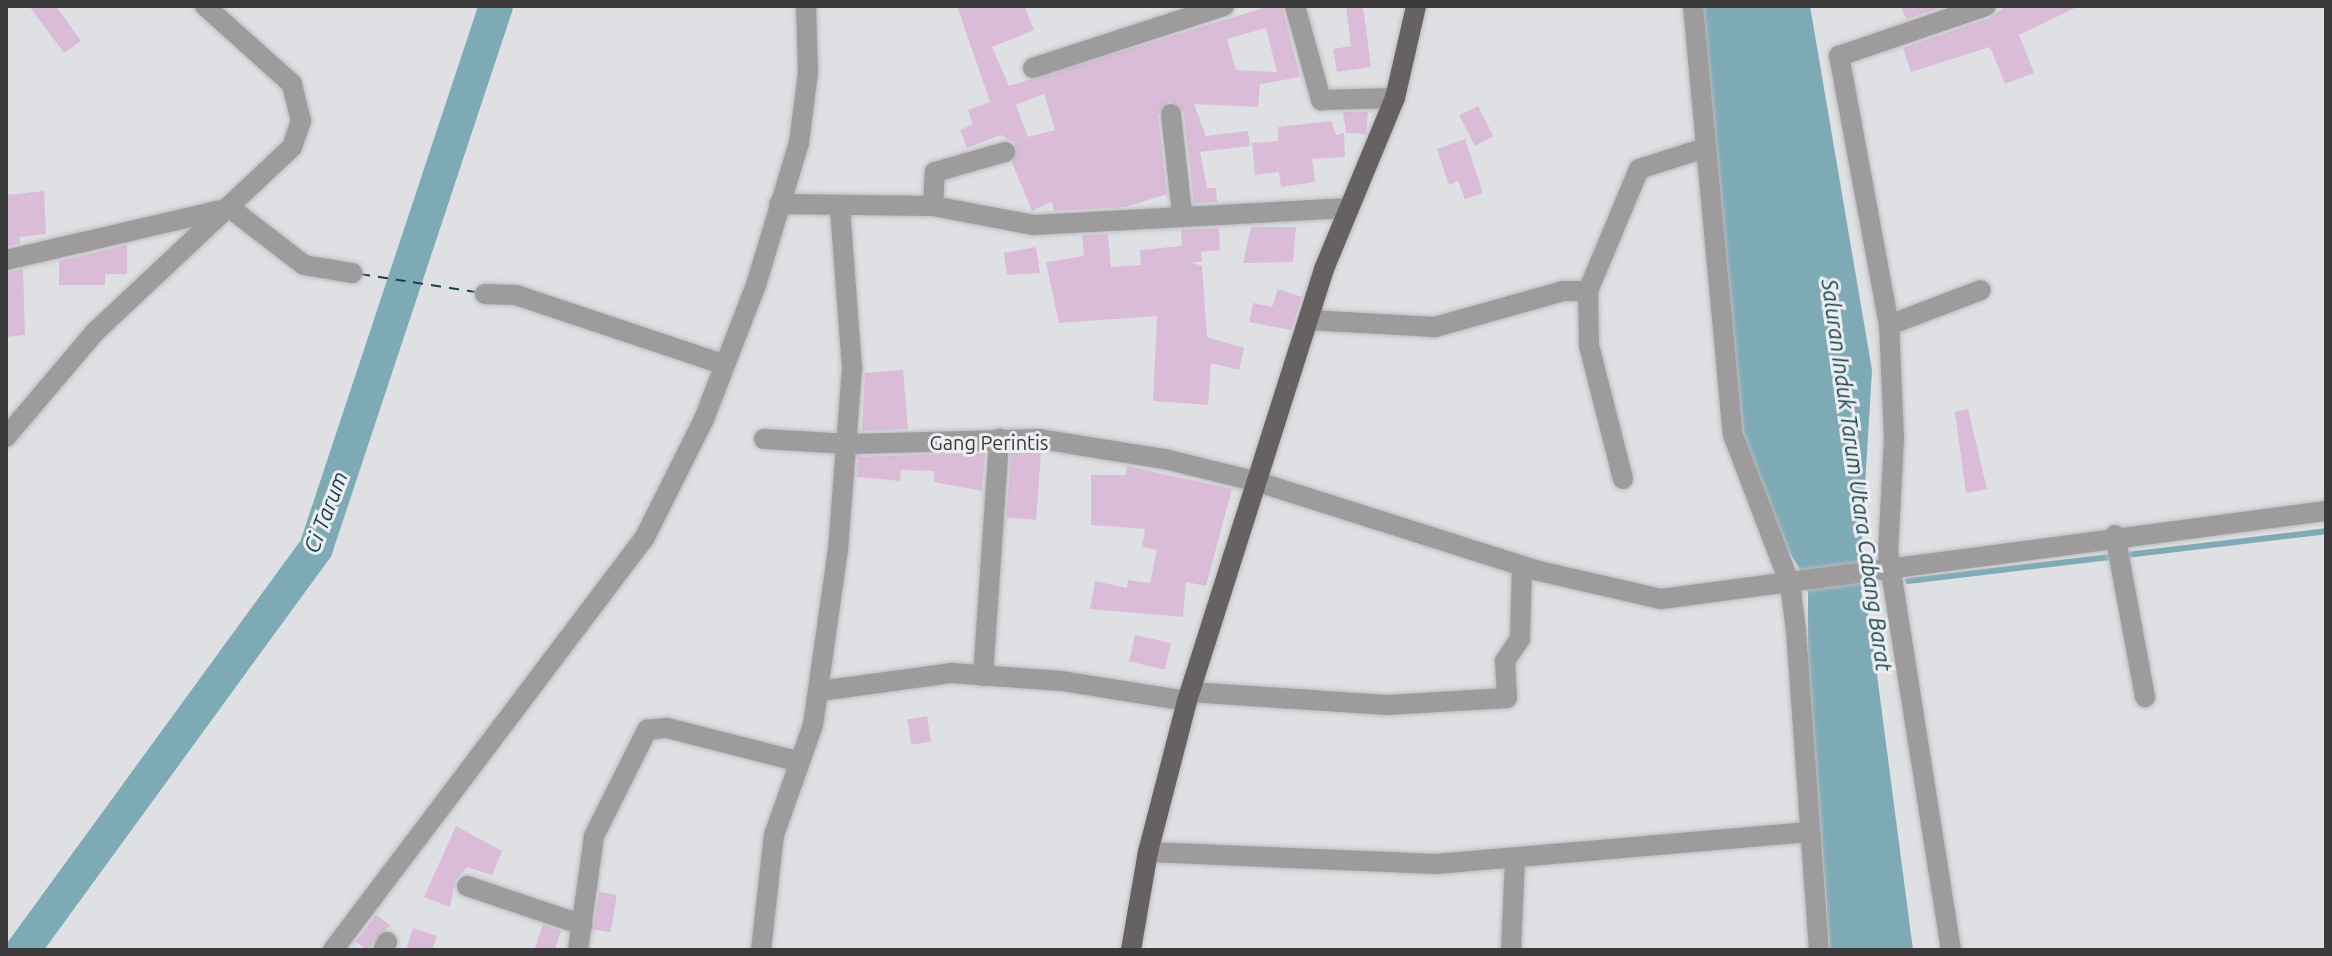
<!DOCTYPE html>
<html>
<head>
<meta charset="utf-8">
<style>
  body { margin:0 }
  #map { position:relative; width:2332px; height:956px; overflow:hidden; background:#dfe0e4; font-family:Ubuntu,sans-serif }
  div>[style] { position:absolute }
  .water>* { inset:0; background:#7eaab6 }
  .stream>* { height:6px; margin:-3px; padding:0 3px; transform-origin:3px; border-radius:3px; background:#7eaab6 }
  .river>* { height:34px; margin:-17px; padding:0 17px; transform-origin:17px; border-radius:17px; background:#7eaab6 }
  .ferry>* { height:2px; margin-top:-1px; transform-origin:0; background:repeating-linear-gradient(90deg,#17404a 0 10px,transparent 0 18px) }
  .building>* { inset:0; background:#dabcd8; transform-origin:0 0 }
  .roads { filter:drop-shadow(0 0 2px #bbbbbf) drop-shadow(0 0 2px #bbbbbf) }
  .minor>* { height:20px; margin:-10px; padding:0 10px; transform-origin:10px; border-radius:10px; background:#9d9b9b }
  .major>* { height:20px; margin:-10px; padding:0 10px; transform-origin:10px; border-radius:10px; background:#666262 }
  span { translate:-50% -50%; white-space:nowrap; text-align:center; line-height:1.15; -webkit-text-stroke:6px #eceef1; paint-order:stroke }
  .street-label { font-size:20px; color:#3a3a3b }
  .water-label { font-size:22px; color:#17404a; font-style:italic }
  .frame { position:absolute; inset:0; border:8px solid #3a3a3b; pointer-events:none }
</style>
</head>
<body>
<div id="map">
  <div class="water">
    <div style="clip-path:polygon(1697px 6px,1810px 6px,1872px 370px,1859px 586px,1870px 621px,1913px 950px,1830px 950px,1808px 661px,1808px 582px,1789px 552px,1745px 446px)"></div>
  </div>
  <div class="stream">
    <div style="left:1908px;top:581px;width:421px;rotate:-6.8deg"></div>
    <div style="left:1859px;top:587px;width:18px;rotate:-9deg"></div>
  </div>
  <div class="river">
    <div style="left:23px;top:950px;width:497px;rotate:-53.9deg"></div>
    <div style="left:316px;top:548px;width:571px;rotate:-71.63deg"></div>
  </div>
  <div class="ferry">
    <div style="left:360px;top:274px;width:117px;rotate:8.8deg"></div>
  </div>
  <div class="building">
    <div style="clip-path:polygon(29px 6px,56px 6px,81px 41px,64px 53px)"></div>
    <div style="clip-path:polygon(evenodd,957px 6px,1024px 6px,1034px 30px,992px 47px,1009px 86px,1270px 6px,1282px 6px,1300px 77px,1260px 84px,1258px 107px,1194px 104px,1206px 136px,1248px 131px,1250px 146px,1200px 152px,1207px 188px,1216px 188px,1217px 202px,1194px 203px,1184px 113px,1170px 101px,1158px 115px,1167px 194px,1126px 207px,1054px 211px,1052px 202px,1032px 211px,1012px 163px,1015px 143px,1001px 135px,967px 148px,960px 130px,973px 124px,968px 110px,990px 102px,957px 6px,1266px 28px,1277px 72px,1236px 70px,1227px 39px,1266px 28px,957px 6px,1044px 94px,1055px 130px,1028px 137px,1016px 105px,1044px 94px)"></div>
    <div style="clip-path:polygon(1346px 6px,1363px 6px,1371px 67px,1337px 72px,1333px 49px,1351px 46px)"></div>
    <div style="clip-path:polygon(1901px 6px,1935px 6px,1937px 9px,1906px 19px)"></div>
    <div style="clip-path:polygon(2006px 6px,2077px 7px,2019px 35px,2034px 73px,2005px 84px,1990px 47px,1911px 72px,1903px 48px,1990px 18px)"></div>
    <div style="left:1478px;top:106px;width:34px;height:21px;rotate:63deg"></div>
    <div style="clip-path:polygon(1343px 112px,1368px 112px,1366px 134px,1346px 133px)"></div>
    <div style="clip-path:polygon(1331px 121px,1336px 135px,1344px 133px,1345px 157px,1312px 159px,1315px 182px,1281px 187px,1279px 172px,1255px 175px,1252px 143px,1278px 141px,1278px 127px)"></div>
    <div style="clip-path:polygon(1465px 139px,1483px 193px,1465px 199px,1458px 181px,1449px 185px,1437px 149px)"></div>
    <div style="clip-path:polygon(44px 191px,46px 234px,20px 237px,20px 243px,6px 247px,6px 195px)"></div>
    <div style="clip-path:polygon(1251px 227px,1296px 227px,1293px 262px,1243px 263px)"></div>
    <div style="clip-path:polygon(1219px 228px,1220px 250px,1201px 252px,1202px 262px,1190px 262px,1202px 266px,1207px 337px,1244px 348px,1239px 370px,1211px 363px,1208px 405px,1153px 401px,1157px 316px,1059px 323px,1046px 262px,1084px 256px,1082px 235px,1108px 234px,1111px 267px,1141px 265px,1140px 250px,1182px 246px,1181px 230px)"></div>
    <div style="clip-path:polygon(127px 245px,127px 274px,105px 274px,105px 285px,59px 285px,59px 261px)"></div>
    <div style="clip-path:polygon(1036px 247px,1040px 273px,1007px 275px,1004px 253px)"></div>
    <div style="clip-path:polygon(23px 269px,25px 335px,6px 337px,6px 273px)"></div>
    <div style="clip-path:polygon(1278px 289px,1302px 297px,1291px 330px,1249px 322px,1253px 303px,1272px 307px)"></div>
    <div style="clip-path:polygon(903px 370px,908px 429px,862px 431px,865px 373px)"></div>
    <div style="clip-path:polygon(1968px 409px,1987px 489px,1966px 493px,1955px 412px)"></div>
    <div style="left:1041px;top:452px;width:68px;height:30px;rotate:94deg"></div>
    <div style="clip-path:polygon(985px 453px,982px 491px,934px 482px,934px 471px,901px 470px,900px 481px,857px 477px,858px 457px)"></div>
    <div style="clip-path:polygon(1127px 466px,1232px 489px,1206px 586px,1186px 582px,1183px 617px,1090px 609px,1095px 581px,1127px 588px,1128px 580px,1150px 583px,1157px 550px,1142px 547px,1145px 529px,1091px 525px,1091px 475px,1126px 475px)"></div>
    <div style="left:1135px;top:635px;width:37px;height:27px;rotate:13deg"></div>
    <div style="left:927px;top:716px;width:26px;height:20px;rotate:81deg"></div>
    <div style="clip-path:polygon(456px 826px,502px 851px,492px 875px,467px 867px,455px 881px,450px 907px,424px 897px)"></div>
    <div style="left:599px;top:892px;width:18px;height:38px;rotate:9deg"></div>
    <div style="clip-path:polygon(376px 915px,390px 925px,367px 950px,356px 942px)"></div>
    <div style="clip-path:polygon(543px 925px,561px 931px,555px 950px,534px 950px)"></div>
    <div style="clip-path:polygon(413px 928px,437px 936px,432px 950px,406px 950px)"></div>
  </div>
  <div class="roads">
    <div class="minor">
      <div style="left:1295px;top:6px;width:98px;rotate:74.5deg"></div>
      <div style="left:1321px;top:100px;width:74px;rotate:-1.5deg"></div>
      <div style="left:1693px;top:6px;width:431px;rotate:84.7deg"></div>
      <div style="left:1733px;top:435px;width:160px;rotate:69.1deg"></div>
      <div style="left:1790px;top:584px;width:46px;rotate:82.6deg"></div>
      <div style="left:1796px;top:630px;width:321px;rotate:85.9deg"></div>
      <div style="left:1033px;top:68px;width:201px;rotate:-18deg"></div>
      <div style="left:1171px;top:114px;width:101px;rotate:83.7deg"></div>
      <div style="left:779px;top:204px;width:154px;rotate:0.7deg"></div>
      <div style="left:933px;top:206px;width:103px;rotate:10.7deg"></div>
      <div style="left:1034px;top:225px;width:312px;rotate:-3.1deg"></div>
      <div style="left:933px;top:206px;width:34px;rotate:-87deg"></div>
      <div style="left:935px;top:172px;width:73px;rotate:-15.9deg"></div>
      <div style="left:6px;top:260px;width:230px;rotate:-13.1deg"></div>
      <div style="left:230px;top:208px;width:93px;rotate:37.6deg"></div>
      <div style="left:304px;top:265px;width:49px;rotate:9.5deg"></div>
      <div style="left:485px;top:294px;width:31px;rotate:2deg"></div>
      <div style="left:516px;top:295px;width:220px;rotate:18.5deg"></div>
      <div style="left:1308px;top:320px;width:127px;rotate:3.2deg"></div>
      <div style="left:1435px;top:327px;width:133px;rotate:-15.7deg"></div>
      <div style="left:1563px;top:291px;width:25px"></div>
      <div style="left:1889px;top:325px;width:98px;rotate:-20.8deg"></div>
      <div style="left:6px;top:437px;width:138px;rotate:-49.7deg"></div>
      <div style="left:95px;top:332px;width:270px;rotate:-43.2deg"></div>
      <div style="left:292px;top:147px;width:28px;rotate:-71deg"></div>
      <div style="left:301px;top:121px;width:38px;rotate:-104deg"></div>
      <div style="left:292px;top:84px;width:117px;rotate:-138.1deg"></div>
      <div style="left:764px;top:439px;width:85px;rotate:3.4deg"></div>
      <div style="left:849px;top:444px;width:191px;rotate:-1.5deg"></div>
      <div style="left:1040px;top:439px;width:131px;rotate:9.2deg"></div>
      <div style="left:1169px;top:460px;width:92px;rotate:13.9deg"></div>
      <div style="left:1258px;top:482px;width:295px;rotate:17.6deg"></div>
      <div style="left:1539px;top:571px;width:125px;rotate:12.9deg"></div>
      <div style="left:1661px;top:599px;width:671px;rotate:-7.54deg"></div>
      <div style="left:1623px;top:479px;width:137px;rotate:-104.3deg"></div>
      <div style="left:1589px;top:346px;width:55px;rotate:-91deg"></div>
      <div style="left:1588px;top:291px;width:132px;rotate:-67.3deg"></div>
      <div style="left:1639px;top:169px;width:69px;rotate:-17.7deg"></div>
      <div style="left:2115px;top:535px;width:165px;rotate:79.5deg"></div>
      <div style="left:983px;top:676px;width:238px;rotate:-86.1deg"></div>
      <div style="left:820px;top:691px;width:132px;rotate:-7.8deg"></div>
      <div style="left:951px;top:673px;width:111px;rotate:4.1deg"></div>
      <div style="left:1062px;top:681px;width:127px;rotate:9.1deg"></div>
      <div style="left:1190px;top:692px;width:197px;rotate:3.8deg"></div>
      <div style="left:1387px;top:705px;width:120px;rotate:-3.3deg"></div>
      <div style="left:1507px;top:698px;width:37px;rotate:-93deg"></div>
      <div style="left:1505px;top:661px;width:27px;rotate:-56deg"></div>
      <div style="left:1520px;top:639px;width:73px;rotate:-88.4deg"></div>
      <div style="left:1148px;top:852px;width:288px;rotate:2.4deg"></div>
      <div style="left:1436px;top:864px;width:371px;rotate:-4.9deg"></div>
      <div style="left:467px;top:886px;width:122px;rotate:18.6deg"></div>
      <div style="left:333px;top:950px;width:518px;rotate:-52.93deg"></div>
      <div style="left:645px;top:537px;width:132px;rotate:-63.4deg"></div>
      <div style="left:704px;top:419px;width:144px;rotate:-68.8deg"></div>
      <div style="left:756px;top:285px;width:148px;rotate:-73.2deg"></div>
      <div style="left:799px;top:143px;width:71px;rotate:-82.7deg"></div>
      <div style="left:808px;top:73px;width:67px;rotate:-91.7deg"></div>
      <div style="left:383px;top:950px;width:9px;rotate:-63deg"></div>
      <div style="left:578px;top:950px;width:115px;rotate:-82deg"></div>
      <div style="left:594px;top:836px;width:119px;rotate:-63.4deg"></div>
      <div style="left:647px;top:730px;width:20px;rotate:-6deg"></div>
      <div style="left:667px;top:728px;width:137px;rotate:14.3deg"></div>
      <div style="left:761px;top:950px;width:116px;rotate:-83.6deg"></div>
      <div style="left:774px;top:835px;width:117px;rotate:-70.5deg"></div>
      <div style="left:813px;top:725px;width:177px;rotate:-81.9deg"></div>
      <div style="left:838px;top:550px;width:183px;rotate:-85.6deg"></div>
      <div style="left:852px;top:368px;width:161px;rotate:-94.3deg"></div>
      <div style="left:1511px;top:950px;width:91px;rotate:-87.5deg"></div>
      <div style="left:1951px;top:950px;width:402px;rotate:-99deg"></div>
      <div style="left:1888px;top:553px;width:115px;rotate:-87deg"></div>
      <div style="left:1894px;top:438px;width:113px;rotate:-92.5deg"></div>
      <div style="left:1889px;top:325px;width:274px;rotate:-100.5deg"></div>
      <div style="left:1839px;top:56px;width:155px;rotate:-18.8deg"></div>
    </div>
    <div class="major">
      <div style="left:1131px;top:950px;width:99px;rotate:-80.2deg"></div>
      <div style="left:1148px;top:852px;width:156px;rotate:-75.5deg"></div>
      <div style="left:1187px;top:701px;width:453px;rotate:-72.4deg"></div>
      <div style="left:1324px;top:269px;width:185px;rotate:-67.5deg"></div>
      <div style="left:1395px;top:98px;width:94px;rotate:-77.1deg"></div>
    </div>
  </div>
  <div class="street-label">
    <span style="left:989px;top:442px">Gang Perintis</span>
  </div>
  <div class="water-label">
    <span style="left:1857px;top:475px;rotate:82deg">Saluran Induk Tarum Utara Cabang Barat</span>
    <span style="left:325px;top:512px;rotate:-69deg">Ci Tarum</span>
  </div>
  <div class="frame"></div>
</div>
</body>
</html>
